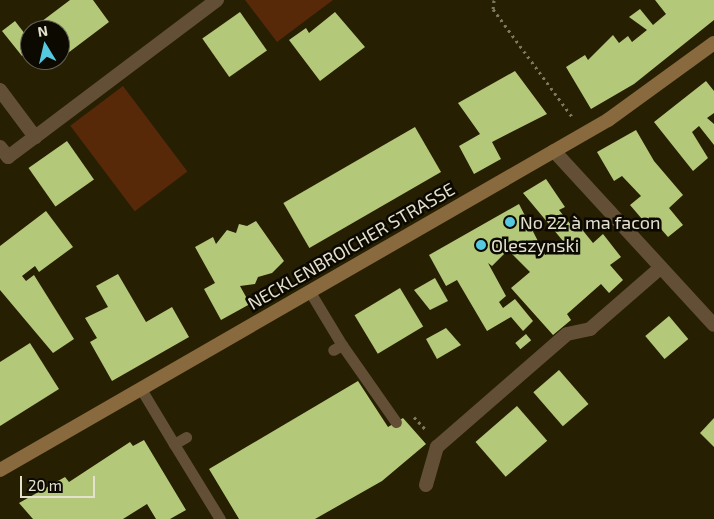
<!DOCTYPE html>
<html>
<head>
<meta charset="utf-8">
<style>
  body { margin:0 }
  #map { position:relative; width:714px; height:519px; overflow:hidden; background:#261f02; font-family:"Exo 2",sans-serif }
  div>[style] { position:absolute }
  .green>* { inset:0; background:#582908; transform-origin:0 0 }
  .building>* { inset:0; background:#b4c879; transform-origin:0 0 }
  .path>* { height:3px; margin-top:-1.5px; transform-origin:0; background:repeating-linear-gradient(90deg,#7d7860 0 2.5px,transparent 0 6.5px) }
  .service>* { height:11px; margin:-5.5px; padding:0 5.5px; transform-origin:5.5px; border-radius:5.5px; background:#634f35 }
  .minor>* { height:14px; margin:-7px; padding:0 7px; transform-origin:7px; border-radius:7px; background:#634f35 }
  .secondary>* { height:14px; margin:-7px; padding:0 7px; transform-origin:7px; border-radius:7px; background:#89693e }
  .dots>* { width:14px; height:14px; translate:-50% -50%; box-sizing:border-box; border:2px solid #0c0901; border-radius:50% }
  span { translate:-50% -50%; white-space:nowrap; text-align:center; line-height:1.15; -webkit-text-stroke:5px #0c0901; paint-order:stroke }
  .poi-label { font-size:18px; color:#e5e1cf }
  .left { translate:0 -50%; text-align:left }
  .street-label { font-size:18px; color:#e5e1cf }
  .north { position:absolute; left:20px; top:20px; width:50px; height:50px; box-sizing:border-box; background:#0c0901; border:1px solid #635f53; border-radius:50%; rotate:351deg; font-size:14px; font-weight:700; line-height:20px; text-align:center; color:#e5e1cf }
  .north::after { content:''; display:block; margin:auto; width:18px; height:22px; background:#56c9e1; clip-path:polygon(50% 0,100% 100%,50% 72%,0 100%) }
  .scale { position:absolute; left:20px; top:476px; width:75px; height:22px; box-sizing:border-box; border:2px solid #e5e1cf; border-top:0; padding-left:6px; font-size:15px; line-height:18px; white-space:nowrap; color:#e5e1cf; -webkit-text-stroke:4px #0c0901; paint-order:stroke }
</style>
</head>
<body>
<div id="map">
  <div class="green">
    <div style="clip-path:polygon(245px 0,333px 0,277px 42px)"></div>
    <div style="left:123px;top:86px;width:107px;height:66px;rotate:53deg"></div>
  </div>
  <div class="building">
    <div style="clip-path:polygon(70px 0,93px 0,109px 22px,60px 59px,60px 30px,30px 30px,30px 50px,22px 56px,2px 31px,15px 21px,25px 34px)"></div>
    <div style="clip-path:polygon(655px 0,714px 0,714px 20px,634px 84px,591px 109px,566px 67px,585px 55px,588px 60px,613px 35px,619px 43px,628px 36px,632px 42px,647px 30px,629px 17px,640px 9px,653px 25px,666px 14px)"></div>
    <div style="left:240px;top:12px;width:47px;height:46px;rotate:55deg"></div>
    <div style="clip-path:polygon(335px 12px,365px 47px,320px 81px,289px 40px,306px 28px,309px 33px)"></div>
    <div style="clip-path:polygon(515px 71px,547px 114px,492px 142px,501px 159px,474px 174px,459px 146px,480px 134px,458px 103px)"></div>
    <div style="clip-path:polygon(706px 81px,714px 91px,714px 113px,707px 118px,714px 124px,714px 145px,699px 126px,692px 132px,708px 158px,693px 171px,654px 122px)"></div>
    <div style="left:415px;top:127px;width:52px;height:152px;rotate:60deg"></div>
    <div style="clip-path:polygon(636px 130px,654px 161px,683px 195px,669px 208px,683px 225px,668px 237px,654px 221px,648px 226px,630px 205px,641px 196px,622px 176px,614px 181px,597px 152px)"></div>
    <div style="left:67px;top:141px;width:47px;height:47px;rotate:55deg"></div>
    <div style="clip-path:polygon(546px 179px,565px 207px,559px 210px,575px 230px,580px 227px,593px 243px,603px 234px,621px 257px,610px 265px,623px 280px,609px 293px,601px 284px,567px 314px,571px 320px,553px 335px,511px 288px,530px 272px,508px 250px,492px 266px,488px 263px,506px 296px,499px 302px,503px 308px,515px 299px,533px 321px,523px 331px,511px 317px,487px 331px,457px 280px,446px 286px,429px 255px,519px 204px,545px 255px,563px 241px,523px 193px)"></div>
    <div style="clip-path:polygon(46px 211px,73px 247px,39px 272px,35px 266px,22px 276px,26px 281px,34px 275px,74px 339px,53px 353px,0 290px,0 246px)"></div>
    <div style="clip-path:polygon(256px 221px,284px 261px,272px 273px,258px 277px,255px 284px,240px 286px,250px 304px,221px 320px,204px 289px,215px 283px,195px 247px,213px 237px,216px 244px,227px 230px,236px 233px,239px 224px,247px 226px)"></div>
    <div style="clip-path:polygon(118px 274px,146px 322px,172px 307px,189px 337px,112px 381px,90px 342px,97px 338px,85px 318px,108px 307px,96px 286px)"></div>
    <div style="clip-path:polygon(435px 278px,448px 301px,430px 310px,414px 290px)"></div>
    <div style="left:400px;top:288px;width:45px;height:53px;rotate:59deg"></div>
    <div style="left:669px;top:316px;width:30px;height:31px;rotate:50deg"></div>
    <div style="clip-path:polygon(446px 328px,461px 345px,437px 359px,426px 339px)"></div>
    <div style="left:526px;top:334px;width:8px;height:14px;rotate:50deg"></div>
    <div style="clip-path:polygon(30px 343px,59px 389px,0 426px,0 362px)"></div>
    <div style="left:559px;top:370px;width:45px;height:34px;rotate:49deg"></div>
    <div style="clip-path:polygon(358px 381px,388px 427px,403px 418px,426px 444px,382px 481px,315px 519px,239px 519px,209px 469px)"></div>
    <div style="left:517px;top:406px;width:46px;height:55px;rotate:49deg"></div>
    <div style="clip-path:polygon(714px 418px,714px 447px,700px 433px)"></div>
    <div style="clip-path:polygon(144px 440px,186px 510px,170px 519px,156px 519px,147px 504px,123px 519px,33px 519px,19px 503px,65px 477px,69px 482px,130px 442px,133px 446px)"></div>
  </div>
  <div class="path">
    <div style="left:494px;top:0;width:9px;rotate:96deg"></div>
    <div style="left:493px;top:9px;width:135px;rotate:53.7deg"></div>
    <div style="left:414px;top:417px;width:19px;rotate:47deg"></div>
  </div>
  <div class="service">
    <div style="left:310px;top:292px;width:62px;rotate:58.9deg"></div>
    <div style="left:342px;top:345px;width:10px;rotate:151deg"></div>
    <div style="left:342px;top:345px;width:94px;rotate:55deg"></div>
    <div style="left:141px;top:389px;width:64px;rotate:59deg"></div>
    <div style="left:174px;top:444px;width:14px;rotate:-30deg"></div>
    <div style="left:174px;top:444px;width:88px;rotate:58.5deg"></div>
  </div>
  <div class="minor">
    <div style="left:0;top:90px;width:59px;rotate:53.3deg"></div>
    <div style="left:35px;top:137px;width:228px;rotate:-37deg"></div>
    <div style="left:0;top:147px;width:13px;rotate:51deg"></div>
    <div style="left:8px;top:157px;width:34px;rotate:-37deg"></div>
    <div style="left:554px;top:151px;width:236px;rotate:47.4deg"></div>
    <div style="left:426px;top:485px;width:40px;rotate:-74deg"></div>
    <div style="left:437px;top:447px;width:172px;rotate:-41deg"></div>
    <div style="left:567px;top:334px;width:24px;rotate:-12deg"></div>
    <div style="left:590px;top:329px;width:91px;rotate:-41deg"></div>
  </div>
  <div class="secondary">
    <div style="left:0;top:470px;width:702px;rotate:-29.93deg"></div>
    <div style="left:608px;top:120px;width:131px;rotate:-36deg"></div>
  </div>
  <div class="dots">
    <div style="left:510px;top:222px;background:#56c9e1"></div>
    <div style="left:481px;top:245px;background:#56c9e1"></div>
  </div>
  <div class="poi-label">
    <span class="left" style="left:520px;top:222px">No 22 à ma facon</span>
    <span class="left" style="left:491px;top:245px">Oleszynski</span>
  </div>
  <div class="street-label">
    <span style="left:351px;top:246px;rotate:-30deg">NECKLENBROICHER STRASSE</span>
  </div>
  <div class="north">N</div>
  <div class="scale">20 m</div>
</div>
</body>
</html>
